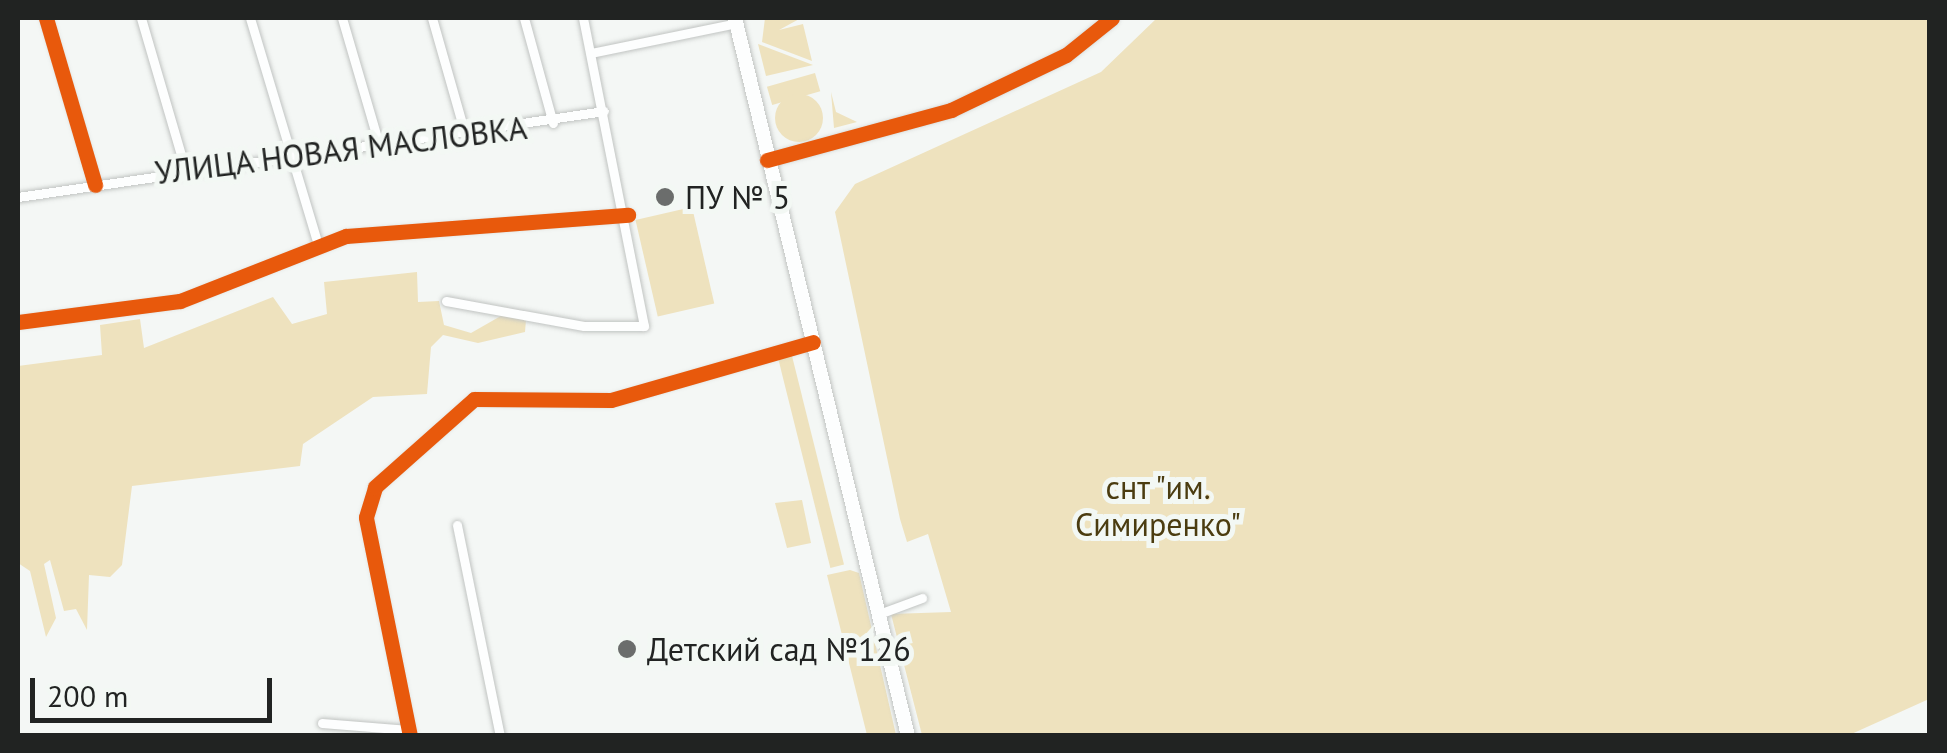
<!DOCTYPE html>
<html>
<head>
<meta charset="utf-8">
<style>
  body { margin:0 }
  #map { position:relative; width:1947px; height:753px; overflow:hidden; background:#f4f7f5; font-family:"PT Sans",sans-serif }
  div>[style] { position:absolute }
  .green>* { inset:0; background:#eee2be; transform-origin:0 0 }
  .round { border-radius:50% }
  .roads { filter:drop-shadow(0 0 2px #c1c4c2) drop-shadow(0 0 2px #c1c4c2) }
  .minor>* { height:9px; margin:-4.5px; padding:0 4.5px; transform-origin:4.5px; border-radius:4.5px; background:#fdfefe }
  .tertiary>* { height:11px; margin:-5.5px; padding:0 5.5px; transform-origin:5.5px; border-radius:5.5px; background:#fdfefe }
  .primary>* { height:14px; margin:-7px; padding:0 7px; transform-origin:7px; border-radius:7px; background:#fdfefe }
  .cycleway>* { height:15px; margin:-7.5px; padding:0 7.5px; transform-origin:7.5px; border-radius:7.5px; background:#e8590c }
  .dots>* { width:28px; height:28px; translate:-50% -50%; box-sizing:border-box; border:5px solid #f3f8f4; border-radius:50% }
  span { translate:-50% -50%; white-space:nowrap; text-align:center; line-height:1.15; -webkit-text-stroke:10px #f3f8f4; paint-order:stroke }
  .street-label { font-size:32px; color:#212322 }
  .poi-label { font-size:32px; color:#212322 }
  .left { translate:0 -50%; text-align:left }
  .park-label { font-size:32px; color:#4b3c10 }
  .frame { position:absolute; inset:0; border:20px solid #212322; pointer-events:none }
  .scale { position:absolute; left:30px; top:678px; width:242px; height:45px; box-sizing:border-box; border:5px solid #212322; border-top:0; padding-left:12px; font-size:30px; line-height:35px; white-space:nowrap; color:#212322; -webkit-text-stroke:8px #f3f8f4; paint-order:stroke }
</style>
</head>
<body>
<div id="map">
  <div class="green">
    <div style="clip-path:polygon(765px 18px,801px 18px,779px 30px,803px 24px,812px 61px,762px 42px)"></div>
    <div style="clip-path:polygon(1157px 18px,1929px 18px,1929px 699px,1847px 736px,922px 735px,891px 614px,951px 612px,928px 534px,907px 542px,900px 519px,835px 212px,855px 184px,1101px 72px)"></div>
    <div style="clip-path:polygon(758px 44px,813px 65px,766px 76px)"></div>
    <div style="left:815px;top:73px;width:19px;height:50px;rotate:74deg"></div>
    <div style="clip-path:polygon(831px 92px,836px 112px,857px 122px,834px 128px)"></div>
    <div class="round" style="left:775px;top:94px;width:48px;height:48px"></div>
    <div style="left:692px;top:207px;width:99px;height:58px;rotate:77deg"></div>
    <div style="clip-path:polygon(417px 272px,418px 302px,439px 301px,444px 325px,471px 333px,506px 313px,526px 320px,525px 332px,478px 343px,443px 335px,431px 347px,427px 394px,373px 397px,303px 444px,300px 466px,132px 486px,122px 565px,110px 577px,89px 575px,87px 630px,76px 609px,64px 611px,50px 560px,44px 564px,56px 618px,46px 637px,30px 571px,18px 563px,18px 366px,102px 355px,100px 325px,140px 319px,144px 348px,273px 297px,292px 324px,327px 314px,324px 282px)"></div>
    <div style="left:791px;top:352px;width:219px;height:14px;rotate:76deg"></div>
    <div style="clip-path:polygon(802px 500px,811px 543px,787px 548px,775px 503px)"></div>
    <div style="clip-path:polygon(850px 570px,859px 573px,896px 735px,867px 735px,827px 575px)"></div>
  </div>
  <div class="roads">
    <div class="minor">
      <div style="left:46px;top:18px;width:174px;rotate:73.6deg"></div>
      <div style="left:141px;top:18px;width:156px;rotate:73.7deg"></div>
      <div style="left:250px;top:18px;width:237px;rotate:73.3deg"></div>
      <div style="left:342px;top:18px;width:128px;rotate:73.7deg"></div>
      <div style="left:432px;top:18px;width:121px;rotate:74.1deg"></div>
      <div style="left:524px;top:18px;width:109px;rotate:74.6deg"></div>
      <div style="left:591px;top:53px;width:149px;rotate:-11.6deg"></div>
      <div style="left:18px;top:197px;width:592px;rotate:-8.35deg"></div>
      <div style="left:446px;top:301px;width:140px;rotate:10.3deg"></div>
      <div style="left:584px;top:326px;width:60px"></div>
      <div style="left:644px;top:326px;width:314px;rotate:-101.2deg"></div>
      <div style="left:18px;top:322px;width:163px;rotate:-7.4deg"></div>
      <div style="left:180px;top:301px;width:178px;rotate:-21.4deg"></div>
      <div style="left:346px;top:236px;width:283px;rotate:-4.3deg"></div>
      <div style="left:457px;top:525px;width:215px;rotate:78.5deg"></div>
      <div style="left:879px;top:614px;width:46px;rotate:-20.4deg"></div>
      <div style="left:322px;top:723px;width:87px;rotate:4.6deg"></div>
      <div style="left:410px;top:736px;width:223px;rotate:-101.4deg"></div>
      <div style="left:366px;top:517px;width:31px;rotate:-73deg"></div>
      <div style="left:375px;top:487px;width:132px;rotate:-41.6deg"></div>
      <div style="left:474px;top:399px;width:137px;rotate:0.4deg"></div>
      <div style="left:611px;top:400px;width:210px;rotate:-16deg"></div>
    </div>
    <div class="tertiary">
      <div style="left:767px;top:160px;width:191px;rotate:-15.2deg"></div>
      <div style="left:951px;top:110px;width:127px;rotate:-25.6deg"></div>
      <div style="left:1066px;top:55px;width:59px;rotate:-38.8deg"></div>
    </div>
    <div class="primary">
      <div style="left:735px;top:18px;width:739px;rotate:76.45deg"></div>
    </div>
  </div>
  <div class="cycleway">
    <div style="left:46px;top:18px;width:174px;rotate:73.6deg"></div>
    <div style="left:767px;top:160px;width:191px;rotate:-15.2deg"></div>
    <div style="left:951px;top:110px;width:127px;rotate:-25.6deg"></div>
    <div style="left:1066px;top:55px;width:59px;rotate:-38.8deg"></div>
    <div style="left:18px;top:322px;width:163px;rotate:-7.4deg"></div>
    <div style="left:180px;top:301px;width:178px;rotate:-21.4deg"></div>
    <div style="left:346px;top:236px;width:283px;rotate:-4.3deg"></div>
    <div style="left:410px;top:736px;width:223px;rotate:-101.4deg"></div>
    <div style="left:366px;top:517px;width:31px;rotate:-73deg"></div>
    <div style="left:375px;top:487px;width:132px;rotate:-41.6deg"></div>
    <div style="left:474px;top:399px;width:137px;rotate:0.4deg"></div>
    <div style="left:611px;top:400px;width:210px;rotate:-16deg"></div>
  </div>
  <div class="dots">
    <div style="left:665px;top:197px;background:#6b6d6c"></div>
    <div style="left:627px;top:649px;background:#6b6d6c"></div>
  </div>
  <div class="street-label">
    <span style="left:341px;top:150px;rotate:-7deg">УЛИЦА НОВАЯ МАСЛОВКА</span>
  </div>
  <div class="poi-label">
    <span class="left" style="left:685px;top:197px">ПУ № 5</span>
    <span class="left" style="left:647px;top:649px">Детский сад №126</span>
  </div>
  <div class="park-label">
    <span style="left:1158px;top:506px">снт "им.<br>Симиренко"</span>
  </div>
  <div class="frame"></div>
  <div class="scale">200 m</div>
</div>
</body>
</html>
